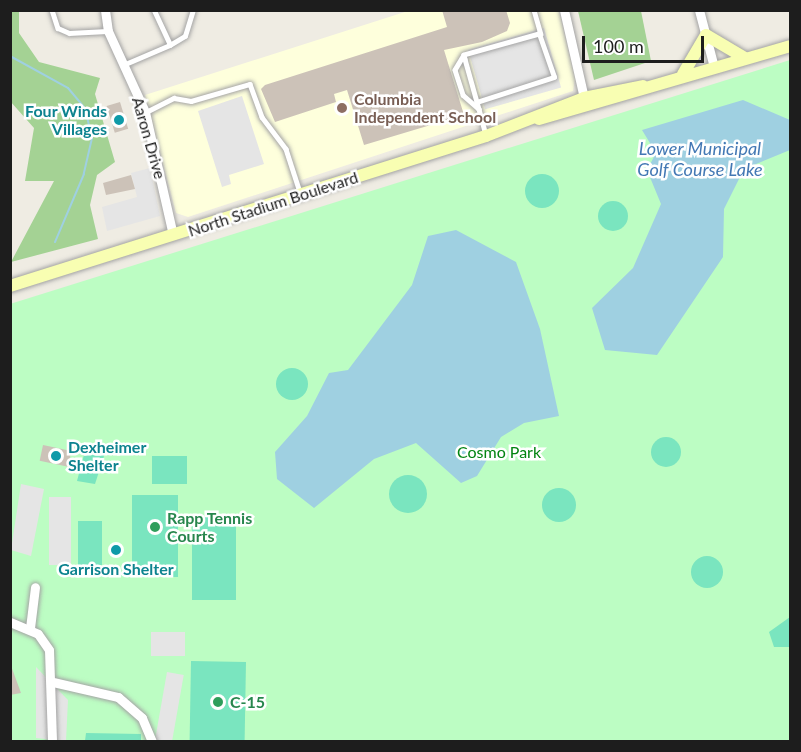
<!DOCTYPE html>
<html>
<head>
<meta charset="utf-8">
<style>
  body { margin:0 }
  #map { position:relative; width:801px; height:752px; overflow:hidden; background:#efece3; font-family:Lato,sans-serif }
  div>[style] { position:absolute }
  .education>* { inset:0; background:#feffdc }
  .forest>* { inset:0; background:#a4d294 }
  .park>* { inset:0; background:#bcfdc3 }
  .pitch>* { inset:0; background:#7ae5bf; transform-origin:0 0 }
  .round { border-radius:50% }
  .parking>* { inset:0; background:#e5e5e5; transform-origin:0 0 }
  .water>* { inset:0; background:#9fd0e1 }
  .stream>* { height:2px; margin:-1px; padding:0 1px; transform-origin:1px; border-radius:1px; background:#9fd0e1 }
  .building>* { inset:0; background:#ccc2b8; transform-origin:0 0 }
  .roads { filter:drop-shadow(0 0 2px #a4a4a4) drop-shadow(0 0 2px #a4a4a4) }
  .lane>* { height:4.5px; margin:-2.25px; padding:0 2.25px; transform-origin:2.25px; border-radius:2.25px; background:#fff }
  .street>* { height:9px; margin:-4.5px; padding:0 4.5px; transform-origin:4.5px; border-radius:4.5px; background:#fff }
  .secondary>* { height:12px; margin:-6px; padding:0 6px; transform-origin:6px; border-radius:6px; background:#f8feb2 }
  .dots>* { width:16px; height:16px; translate:-50% -50%; box-sizing:border-box; border:3px solid #fff; border-radius:50% }
  span { translate:-50% -50%; white-space:nowrap; text-align:center; line-height:1.15; -webkit-text-stroke:5px #fff; paint-order:stroke }
  .education-label { font-size:16px; color:#785e54; font-weight:700 }
  .left { translate:0 -50%; text-align:left }
  .culture-label { font-size:16px; color:#0d838f; font-weight:700 }
  .right { translate:-100% -50%; text-align:right }
  .street-label { font-size:16px; color:#1d1d1d }
  .park-label { font-size:16px; color:#038411 }
  .leisure-label { font-size:16px; color:#27864d; font-weight:700 }
  .water-label { font-size:18px; color:#4378b4; font-style:italic }
  .frame { position:absolute; inset:0; border:12px solid #1d1d1d; pointer-events:none }
  .scale { position:absolute; left:582px; top:36px; width:122px; height:27px; box-sizing:border-box; border:3px solid #1d1d1d; border-top:0; padding-left:8px; font-size:18px; line-height:21px; white-space:nowrap; color:#1d1d1d; -webkit-text-stroke:4px #fff; paint-order:stroke }
</style>
</head>
<body>
<div id="map">
  <div class="education">
    <div style="clip-path:polygon(411px 10px,559px 11px,575px 79px,573px 91px,188px 217px,176px 213px,145px 95px)"></div>
  </div>
  <div class="forest">
    <div style="clip-path:polygon(19px 10px,19px 33px,39px 62px,100px 78px,95px 94px,115px 162px,97px 175px,90px 205px,98px 239px,11px 262px,54px 181px,25px 181px,34px 128px,10px 101px,11px 11px)"></div>
    <div style="clip-path:polygon(578px 11px,641px 11px,651px 61px,594px 80px)"></div>
  </div>
  <div class="park">
    <div style="clip-path:polygon(790px 60px,790px 741px,11px 741px,10px 304px)"></div>
  </div>
  <div class="pitch">
    <div class="round" style="left:525px;top:174px;width:34px;height:34px"></div>
    <div class="round" style="left:598px;top:201px;width:30px;height:30px"></div>
    <div class="round" style="left:276px;top:368px;width:32px;height:32px"></div>
    <div class="round" style="left:651px;top:437px;width:30px;height:30px"></div>
    <div style="clip-path:polygon(86px 447px,105px 453px,95px 484px,77px 481px)"></div>
    <div style="left:187px;top:456px;width:28px;height:35px;rotate:90deg"></div>
    <div class="round" style="left:389px;top:475px;width:38px;height:38px"></div>
    <div class="round" style="left:542px;top:488px;width:34px;height:34px"></div>
    <div style="left:132px;top:495px;width:46px;height:82px"></div>
    <div style="left:192px;top:517px;width:44px;height:83px"></div>
    <div style="left:78px;top:521px;width:24px;height:44px"></div>
    <div class="round" style="left:691px;top:556px;width:32px;height:32px"></div>
    <div style="clip-path:polygon(790px 617px,790px 647px,774px 647px,769px 632px)"></div>
    <div style="left:191px;top:661px;width:55px;height:80px;rotate:1deg"></div>
    <div style="clip-path:polygon(86px 733px,141px 734px,141px 741px,85px 741px)"></div>
  </div>
  <div class="parking">
    <div style="left:544px;top:28px;width:62px;height:79px;rotate:74deg"></div>
    <div style="clip-path:polygon(242px 96px,264px 164px,229px 175px,231px 184px,222px 187px,198px 111px)"></div>
    <div style="clip-path:polygon(150px 168px,160px 216px,107px 231px,102px 207px,137px 197px,131px 173px)"></div>
    <div style="clip-path:polygon(21px 484px,44px 489px,31px 556px,11px 550px)"></div>
    <div style="left:49px;top:497px;width:22px;height:68px"></div>
    <div style="left:151px;top:632px;width:34px;height:24px"></div>
    <div style="clip-path:polygon(36px 667px,68px 700px,66px 741px,36px 738px)"></div>
    <div style="left:167px;top:672px;width:17px;height:69px;rotate:10deg"></div>
  </div>
  <div class="water">
    <div style="clip-path:polygon(743px 100px,790px 120px,790px 150px,744px 169px,724px 209px,723px 257px,657px 355px,605px 350px,592px 308px,633px 268px,661px 204px,647px 170px,656px 153px,642px 130px)"></div>
    <div style="clip-path:polygon(456px 230px,516px 262px,540px 329px,559px 416px,524px 423px,501px 437px,477px 476px,461px 483px,416px 443px,374px 459px,314px 508px,277px 479px,275px 452px,307px 416px,329px 373px,348px 370px,412px 285px,428px 236px)"></div>
  </div>
  <div class="stream">
    <div style="left:10px;top:56px;width:66px;rotate:28.9deg"></div>
    <div style="left:68px;top:88px;width:26px;rotate:50deg"></div>
    <div style="left:85px;top:108px;width:31px;rotate:77deg"></div>
    <div style="left:92px;top:138px;width:37px;rotate:103deg"></div>
    <div style="left:84px;top:174px;width:74px;rotate:113.1deg"></div>
  </div>
  <div class="building">
    <div style="clip-path:polygon(442px 10px,506px 10px,510px 23px,507px 31px,482px 42px,444px 50px,464px 115px,364px 145px,347px 90px,334px 94px,336px 102px,275px 122px,261px 89px,265px 85px,447px 27px)"></div>
    <div style="left:120px;top:102px;width:28px;height:14px;rotate:73deg"></div>
    <div style="clip-path:polygon(131px 175px,135px 189px,106px 195px,103px 183px)"></div>
    <div style="left:43px;top:445px;width:29px;height:16px;rotate:12deg"></div>
    <div style="clip-path:polygon(10px 663px,21px 693px,10px 695px)"></div>
  </div>
  <div class="roads">
    <div class="lane">
      <div style="left:52px;top:10px;width:19px;rotate:72deg"></div>
      <div style="left:58px;top:28px;width:12px;rotate:24deg"></div>
      <div style="left:69px;top:33px;width:38px;rotate:-3deg"></div>
      <div style="left:534px;top:10px;width:25px;rotate:74deg"></div>
      <div style="left:170px;top:45px;width:17px;rotate:-31deg"></div>
      <div style="left:185px;top:36px;width:27px;rotate:-73deg"></div>
      <div style="left:464px;top:55px;width:17px;rotate:121deg"></div>
      <div style="left:455px;top:70px;width:26px;rotate:72deg"></div>
      <div style="left:463px;top:95px;width:21px;rotate:41deg"></div>
      <div style="left:123px;top:65px;width:51px;rotate:-23.1deg"></div>
      <div style="left:170px;top:45px;width:38px;rotate:-115deg"></div>
      <div style="left:477px;top:102px;width:81px;rotate:-18deg"></div>
      <div style="left:554px;top:77px;width:46px;rotate:-109.2deg"></div>
      <div style="left:539px;top:34px;width:78px;rotate:164.4deg"></div>
      <div style="left:464px;top:55px;width:4px;rotate:76deg"></div>
      <div style="left:465px;top:59px;width:45px;rotate:74.4deg"></div>
      <div style="left:477px;top:102px;width:7px;rotate:74deg"></div>
      <div style="left:479px;top:109px;width:28px;rotate:75deg"></div>
      <div style="left:146px;top:112px;width:31px;rotate:-27deg"></div>
      <div style="left:174px;top:98px;width:17px;rotate:10deg"></div>
      <div style="left:191px;top:101px;width:61px;rotate:-16.1deg"></div>
      <div style="left:250px;top:84px;width:35px;rotate:70deg"></div>
      <div style="left:262px;top:117px;width:40px;rotate:53deg"></div>
      <div style="left:286px;top:149px;width:45px;rotate:72deg"></div>
    </div>
    <div class="street">
      <div style="left:105px;top:10px;width:21px;rotate:82deg"></div>
      <div style="left:108px;top:31px;width:89px;rotate:65.4deg"></div>
      <div style="left:145px;top:112px;width:126px;rotate:77.2deg"></div>
      <div style="left:564px;top:10px;width:90px;rotate:77.2deg"></div>
      <div style="left:699px;top:10px;width:59px;rotate:75.3deg"></div>
      <div style="left:10px;top:622px;width:30px;rotate:23deg"></div>
      <div style="left:38px;top:634px;width:19px;rotate:55deg"></div>
      <div style="left:49px;top:650px;width:92px;rotate:88.1deg"></div>
      <div style="left:30px;top:628px;width:41px;rotate:-83deg"></div>
      <div style="left:53px;top:682px;width:67px;rotate:13deg"></div>
      <div style="left:118px;top:697px;width:32px;rotate:41deg"></div>
      <div style="left:142px;top:718px;width:26px;rotate:67deg"></div>
    </div>
    <div class="secondary">
      <div style="left:683px;top:74px;width:45px;rotate:-59.5deg"></div>
      <div style="left:706px;top:35px;width:45px;rotate:30.5deg"></div>
      <div style="left:539px;top:119px;width:261px;rotate:-16.2deg"></div>
      <div style="left:10px;top:286px;width:499px;rotate:-17.5deg"></div>
      <div style="left:486px;top:136px;width:105px;rotate:-21.2deg"></div>
      <div style="left:584px;top:98px;width:60px;rotate:-11.5deg"></div>
    </div>
  </div>
  <div class="dots">
    <div style="left:342px;top:108px;background:#8d6e63"></div>
    <div style="left:119px;top:120px;background:#0f9aa8"></div>
    <div style="left:56px;top:456px;background:#0f9aa8"></div>
    <div style="left:155px;top:527px;background:#2e9e5b"></div>
    <div style="left:116px;top:550px;background:#0f9aa8"></div>
    <div style="left:218px;top:702px;background:#2e9e5b"></div>
  </div>
  <div class="education-label">
    <span class="left" style="left:354px;top:108px">Columbia<br>Independent School</span>
  </div>
  <div class="culture-label">
    <span class="right" style="left:107px;top:120px">Four Winds<br>Villages</span>
    <span class="left" style="left:68px;top:456px">Dexheimer<br>Shelter</span>
    <span style="left:116px;top:569px">Garrison Shelter</span>
  </div>
  <div class="street-label">
    <span style="left:149px;top:138px;rotate:74deg">Aaron Drive</span>
    <span style="left:273px;top:204px;rotate:-18deg">North Stadium Boulevard</span>
  </div>
  <div class="park-label">
    <span style="left:499px;top:452px">Cosmo Park</span>
  </div>
  <div class="leisure-label">
    <span class="left" style="left:167px;top:527px">Rapp Tennis<br>Courts</span>
    <span class="left" style="left:230px;top:702px">C-15</span>
  </div>
  <div class="water-label">
    <span style="left:700px;top:159px">Lower Municipal<br>Golf Course Lake</span>
  </div>
  <div class="frame"></div>
  <div class="scale">100 m</div>
</div>
</body>
</html>
